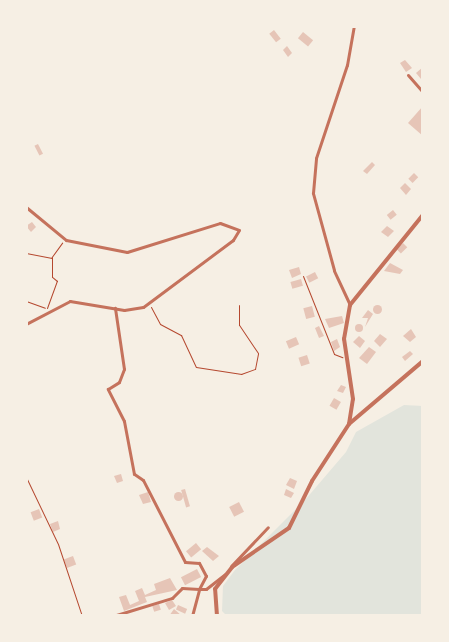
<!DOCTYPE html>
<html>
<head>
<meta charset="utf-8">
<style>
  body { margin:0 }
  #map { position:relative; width:449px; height:642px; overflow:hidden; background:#f6efe4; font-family:"IBM Plex Serif",serif }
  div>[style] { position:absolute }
  .green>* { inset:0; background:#e2e4dc }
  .building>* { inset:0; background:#e6c5b7; transform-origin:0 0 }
  .round { border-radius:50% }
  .path>* { height:1px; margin:-0.5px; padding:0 0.5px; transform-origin:0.5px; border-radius:0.5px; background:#b5482f }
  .minor>* { height:3px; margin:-1.5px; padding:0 1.5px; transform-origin:1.5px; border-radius:1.5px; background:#c5725c }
  .tertiary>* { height:4px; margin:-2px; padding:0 2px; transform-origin:2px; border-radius:2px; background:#c5725c }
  span { translate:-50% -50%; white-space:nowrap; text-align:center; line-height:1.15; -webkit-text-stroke:4px #f6efe4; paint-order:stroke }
  .frame { position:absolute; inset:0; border:28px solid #f6efe4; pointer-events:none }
</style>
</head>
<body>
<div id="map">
  <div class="green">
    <div style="clip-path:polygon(404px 405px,423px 406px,423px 616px,227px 616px,222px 611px,223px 586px,235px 570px,305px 500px,346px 452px,356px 432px)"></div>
  </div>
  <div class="building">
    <div style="left:274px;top:30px;width:11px;height:6px;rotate:52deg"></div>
    <div style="left:303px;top:32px;width:13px;height:8px;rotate:39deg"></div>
    <div style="clip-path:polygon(287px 46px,292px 53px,288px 57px,283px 50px)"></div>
    <div style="clip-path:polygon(405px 60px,412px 68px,406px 72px,400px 63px)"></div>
    <div style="clip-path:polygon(423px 67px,423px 77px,421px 79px,416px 73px)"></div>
    <div style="clip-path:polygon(423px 106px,423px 136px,408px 123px)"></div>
    <div style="left:38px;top:144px;width:11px;height:4px;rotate:63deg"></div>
    <div style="clip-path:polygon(372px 162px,375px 165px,367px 174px,363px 171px)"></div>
    <div style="left:414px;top:173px;width:6px;height:8px;rotate:45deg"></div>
    <div style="clip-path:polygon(405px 183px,411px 189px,406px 195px,400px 188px)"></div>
    <div style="left:393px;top:210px;width:6px;height:8px;rotate:51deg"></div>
    <div style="clip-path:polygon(32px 222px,36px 227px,31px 232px,26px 226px)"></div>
    <div style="clip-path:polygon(387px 226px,394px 231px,388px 237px,381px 232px)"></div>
    <div style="left:403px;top:243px;width:6px;height:9px;rotate:45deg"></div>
    <div style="clip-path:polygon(390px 263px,403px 270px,400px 274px,384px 271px)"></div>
    <div style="clip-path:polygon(299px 267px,301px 274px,292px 278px,289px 270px)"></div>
    <div style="left:315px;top:272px;width:7px;height:10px;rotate:63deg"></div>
    <div style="left:301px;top:279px;width:7px;height:11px;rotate:74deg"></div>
    <div class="round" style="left:372.5px;top:304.5px;width:9px;height:9px"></div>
    <div style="left:312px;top:306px;width:11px;height:9px;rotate:75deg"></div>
    <div style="clip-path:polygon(368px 310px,373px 314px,365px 327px,368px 318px,362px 318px)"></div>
    <div style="clip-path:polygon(342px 316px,344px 323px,329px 328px,325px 319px)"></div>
    <div class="round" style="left:355px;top:324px;width:8px;height:8px"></div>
    <div style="clip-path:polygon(319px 326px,324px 336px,319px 338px,315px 328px)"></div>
    <div style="clip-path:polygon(411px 329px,416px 337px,410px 342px,403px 336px)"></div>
    <div style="clip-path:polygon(380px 334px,387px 339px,380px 347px,374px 341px)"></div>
    <div style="clip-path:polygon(359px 336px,365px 341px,360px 348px,353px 342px)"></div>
    <div style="left:296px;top:337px;width:8px;height:11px;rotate:67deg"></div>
    <div style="clip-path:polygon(337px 339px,340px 347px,334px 351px,331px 342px)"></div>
    <div style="clip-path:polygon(369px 347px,376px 352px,367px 364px,359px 358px)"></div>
    <div style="clip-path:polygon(410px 351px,413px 354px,405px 361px,402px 357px)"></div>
    <div style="left:307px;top:355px;width:9px;height:9px;rotate:72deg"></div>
    <div style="clip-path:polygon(341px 385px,346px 387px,343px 393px,337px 391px)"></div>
    <div style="left:334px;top:398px;width:8px;height:9px;rotate:30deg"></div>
    <div style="clip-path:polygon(121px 474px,123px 481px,117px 483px,114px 476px)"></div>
    <div style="clip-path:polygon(290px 478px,297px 481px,294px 489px,286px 485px)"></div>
    <div style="left:185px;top:489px;width:18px;height:4px;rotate:74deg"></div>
    <div style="clip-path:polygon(286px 489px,294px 493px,291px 498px,284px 495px)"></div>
    <div class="round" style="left:173.5px;top:491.5px;width:9px;height:9px"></div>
    <div style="clip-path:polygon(148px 492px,151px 502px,143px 504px,139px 495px)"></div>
    <div style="left:239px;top:502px;width:11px;height:11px;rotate:63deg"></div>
    <div style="left:39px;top:509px;width:9px;height:9px;rotate:69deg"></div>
    <div style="clip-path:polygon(58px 521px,60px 529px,53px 532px,50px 524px)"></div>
    <div style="left:196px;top:543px;width:8px;height:13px;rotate:50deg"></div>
    <div style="clip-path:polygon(207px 547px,219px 556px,213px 561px,202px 551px)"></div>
    <div style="left:73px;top:556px;width:9px;height:10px;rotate:69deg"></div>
    <div style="left:197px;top:569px;width:9px;height:18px;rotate:63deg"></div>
    <div style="clip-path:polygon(170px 578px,177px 590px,145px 597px,147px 602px,124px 611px,119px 597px,126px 595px,130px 605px,139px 601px,135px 591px,142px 588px,145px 595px,156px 590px,154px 584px)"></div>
    <div style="clip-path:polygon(172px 600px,176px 606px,169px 610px,165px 603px)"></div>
    <div style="left:159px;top:604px;width:6px;height:7px;rotate:72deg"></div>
    <div style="left:178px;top:605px;width:10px;height:5px;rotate:24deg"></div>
    <div style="clip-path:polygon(174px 609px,182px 616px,169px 616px)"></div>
  </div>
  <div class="path">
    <div style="left:26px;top:253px;width:25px;rotate:11deg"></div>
    <div style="left:51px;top:258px;width:19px;rotate:-54deg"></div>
    <div style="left:303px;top:276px;width:84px;rotate:68.3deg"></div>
    <div style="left:334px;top:354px;width:9px;rotate:21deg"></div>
    <div style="left:26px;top:301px;width:20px;rotate:20deg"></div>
    <div style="left:151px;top:307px;width:19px;rotate:62deg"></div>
    <div style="left:160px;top:324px;width:24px;rotate:28deg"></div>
    <div style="left:181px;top:335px;width:35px;rotate:65deg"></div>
    <div style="left:196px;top:367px;width:46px;rotate:8.8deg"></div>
    <div style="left:241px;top:374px;width:15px;rotate:-20deg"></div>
    <div style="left:255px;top:369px;width:16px;rotate:-79deg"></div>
    <div style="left:258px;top:353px;width:34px;rotate:-124deg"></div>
    <div style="left:239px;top:325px;width:20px;rotate:-90deg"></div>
    <div style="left:47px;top:308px;width:29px;rotate:-70deg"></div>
    <div style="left:57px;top:281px;width:6px;rotate:-141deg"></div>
    <div style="left:52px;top:277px;width:20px;rotate:-90deg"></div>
    <div style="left:26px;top:477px;width:74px;rotate:64.5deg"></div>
    <div style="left:58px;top:544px;width:76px;rotate:71.6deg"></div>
  </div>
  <div class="minor">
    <div style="left:408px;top:75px;width:23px;rotate:49deg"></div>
    <div style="left:26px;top:207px;width:52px;rotate:39.5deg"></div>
    <div style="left:66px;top:240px;width:62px;rotate:11.1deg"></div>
    <div style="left:127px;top:252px;width:97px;rotate:-17.3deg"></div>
    <div style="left:220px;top:223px;width:20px;rotate:20deg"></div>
    <div style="left:239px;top:230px;width:12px;rotate:121deg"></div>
    <div style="left:233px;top:240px;width:112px;rotate:143.3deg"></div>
    <div style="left:143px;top:307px;width:19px;rotate:171deg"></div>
    <div style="left:124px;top:310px;width:55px;rotate:-170.5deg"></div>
    <div style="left:70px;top:301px;width:50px;rotate:152.4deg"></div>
    <div style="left:350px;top:305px;width:38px;rotate:-115deg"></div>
    <div style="left:334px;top:270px;width:80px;rotate:-105.3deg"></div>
    <div style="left:313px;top:193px;width:35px;rotate:-85deg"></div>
    <div style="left:316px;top:158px;width:98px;rotate:-71.6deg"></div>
    <div style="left:347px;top:65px;width:40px;rotate:-80deg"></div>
    <div style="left:232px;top:565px;width:52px;rotate:-46.5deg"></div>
    <div style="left:113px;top:616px;width:62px;rotate:-17deg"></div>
    <div style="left:172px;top:598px;width:14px;rotate:-45deg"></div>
    <div style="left:182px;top:588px;width:17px;rotate:3deg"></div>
    <div style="left:199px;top:589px;width:15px;rotate:-62deg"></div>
    <div style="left:206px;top:576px;width:15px;rotate:-118deg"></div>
    <div style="left:199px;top:563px;width:14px;rotate:-176deg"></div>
    <div style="left:185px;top:562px;width:92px;rotate:-117.1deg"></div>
    <div style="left:143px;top:480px;width:11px;rotate:-146deg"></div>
    <div style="left:134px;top:474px;width:54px;rotate:-100.7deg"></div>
    <div style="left:124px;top:421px;width:36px;rotate:-117deg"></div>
    <div style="left:108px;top:389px;width:13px;rotate:-32deg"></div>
    <div style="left:119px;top:382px;width:14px;rotate:-69deg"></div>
    <div style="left:124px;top:369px;width:62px;rotate:-98.4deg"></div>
    <div style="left:192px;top:616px;width:28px;rotate:-75deg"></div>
    <div style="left:199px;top:589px;width:7px"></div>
    <div style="left:206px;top:589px;width:24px;rotate:-38deg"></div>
  </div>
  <div class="tertiary">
    <div style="left:349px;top:424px;width:97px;rotate:-40.4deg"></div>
    <div style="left:217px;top:616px;width:27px;rotate:-94deg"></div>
    <div style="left:215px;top:589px;width:28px;rotate:-52deg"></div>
    <div style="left:232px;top:567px;width:69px;rotate:-34.4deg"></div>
    <div style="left:289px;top:528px;width:52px;rotate:-63.9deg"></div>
    <div style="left:312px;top:481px;width:68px;rotate:-57deg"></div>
    <div style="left:349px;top:424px;width:25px;rotate:-81deg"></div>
    <div style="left:353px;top:399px;width:61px;rotate:-98.5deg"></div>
    <div style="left:344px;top:339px;width:35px;rotate:-80deg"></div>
    <div style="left:350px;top:305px;width:116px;rotate:-51deg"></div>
  </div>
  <div class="frame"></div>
</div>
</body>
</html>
